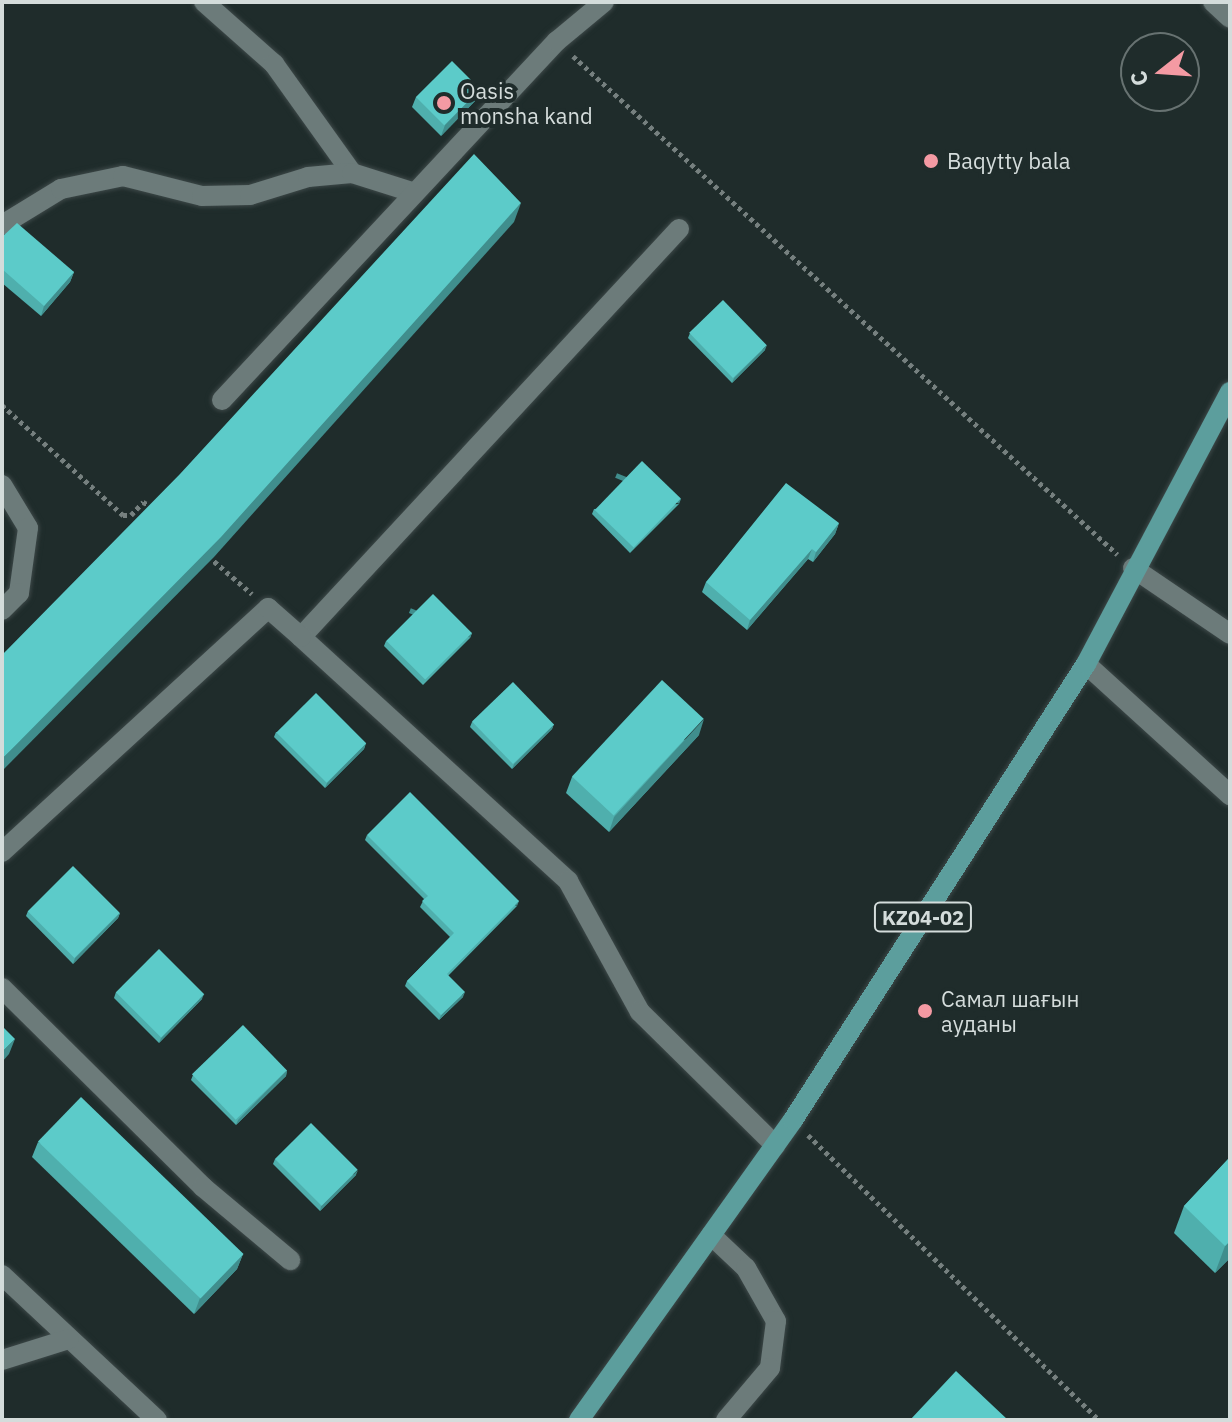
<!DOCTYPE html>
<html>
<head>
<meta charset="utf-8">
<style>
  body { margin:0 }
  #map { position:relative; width:1232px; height:1422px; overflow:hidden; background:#1f2c2b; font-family:"IBM Plex Sans",sans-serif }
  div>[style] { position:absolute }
  .path>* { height:5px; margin-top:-2.5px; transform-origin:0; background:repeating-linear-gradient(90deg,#76807f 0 4px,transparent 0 8px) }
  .roads { filter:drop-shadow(0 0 2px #3d4848) drop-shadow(0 0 2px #3d4848) }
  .minor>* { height:20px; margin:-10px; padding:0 10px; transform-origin:10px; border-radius:10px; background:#6c7b7a }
  .major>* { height:20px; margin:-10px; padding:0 10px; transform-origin:10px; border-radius:10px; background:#5c9e9d }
  .wall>* { inset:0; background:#4fafad }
  .shaded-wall>* { inset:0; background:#408e8d; transform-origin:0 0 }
  .building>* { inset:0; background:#5ccbc9; transform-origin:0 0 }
  .dots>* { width:22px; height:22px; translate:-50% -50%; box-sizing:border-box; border:4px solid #1f2c2b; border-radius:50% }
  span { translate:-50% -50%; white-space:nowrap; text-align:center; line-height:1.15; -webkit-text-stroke:8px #1f2c2b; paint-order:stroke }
  .shield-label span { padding:2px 6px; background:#1f2c2b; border:2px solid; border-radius:6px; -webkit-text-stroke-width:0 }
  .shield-label { font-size:20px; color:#d4dcdb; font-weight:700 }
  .poi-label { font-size:22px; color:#d4dcdb }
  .left { translate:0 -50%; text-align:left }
  .frame { position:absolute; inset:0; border:4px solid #d4dcdb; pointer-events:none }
  .north { position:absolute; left:1120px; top:32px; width:80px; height:80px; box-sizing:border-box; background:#1f2c2b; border:2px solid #677271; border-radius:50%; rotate:253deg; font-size:22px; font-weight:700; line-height:32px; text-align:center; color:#d4dcdb }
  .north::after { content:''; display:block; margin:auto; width:28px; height:36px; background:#f49aa3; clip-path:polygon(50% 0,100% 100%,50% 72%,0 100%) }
</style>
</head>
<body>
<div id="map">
  <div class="path">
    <div style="left:573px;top:56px;width:738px;rotate:42.47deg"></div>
    <div style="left:2px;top:405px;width:164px;rotate:42.3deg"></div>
    <div style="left:123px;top:515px;width:8px"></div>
    <div style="left:131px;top:515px;width:18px;rotate:-47deg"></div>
    <div style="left:143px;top:502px;width:11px;rotate:27deg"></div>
    <div style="left:208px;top:556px;width:58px;rotate:40.8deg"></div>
    <div style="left:808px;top:1135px;width:407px;rotate:44.4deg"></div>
  </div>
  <div class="roads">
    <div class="minor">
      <div style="left:204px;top:2px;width:94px;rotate:41.5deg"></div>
      <div style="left:274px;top:64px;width:134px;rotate:54.4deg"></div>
      <div style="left:1213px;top:2px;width:23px;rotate:43deg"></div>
      <div style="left:2px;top:225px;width:69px;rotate:-31.4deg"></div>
      <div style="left:61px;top:189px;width:63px;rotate:-11.8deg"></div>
      <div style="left:123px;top:176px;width:81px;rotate:14.2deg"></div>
      <div style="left:202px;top:196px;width:48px;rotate:-1.2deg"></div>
      <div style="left:250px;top:195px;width:61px;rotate:-17.2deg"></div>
      <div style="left:308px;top:177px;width:44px;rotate:-5.2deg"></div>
      <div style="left:352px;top:173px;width:63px;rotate:17.6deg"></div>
      <div style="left:679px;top:229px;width:556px;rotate:132.81deg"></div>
      <div style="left:301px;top:637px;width:362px;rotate:42.4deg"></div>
      <div style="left:568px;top:881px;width:149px;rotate:61.2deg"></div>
      <div style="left:640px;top:1012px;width:190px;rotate:44.6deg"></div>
      <div style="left:222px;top:400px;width:491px;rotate:-47deg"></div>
      <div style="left:557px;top:41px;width:61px;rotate:-39.7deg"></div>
      <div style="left:2px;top:485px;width:50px;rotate:58.8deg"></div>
      <div style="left:28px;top:528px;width:66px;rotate:97.9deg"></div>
      <div style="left:19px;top:593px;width:24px;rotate:135deg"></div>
      <div style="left:1133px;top:568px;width:117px;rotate:34.2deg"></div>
      <div style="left:1086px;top:664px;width:195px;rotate:42.3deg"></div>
      <div style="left:2px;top:852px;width:361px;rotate:-42.5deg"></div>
      <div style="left:268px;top:608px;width:44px;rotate:41.3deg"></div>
      <div style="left:2px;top:988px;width:283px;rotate:44.7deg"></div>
      <div style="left:203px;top:1187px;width:114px;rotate:40deg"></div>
      <div style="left:711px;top:1235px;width:48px;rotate:43.3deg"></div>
      <div style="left:746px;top:1268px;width:61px;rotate:60.5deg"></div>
      <div style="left:776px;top:1321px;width:47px;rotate:97.3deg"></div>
      <div style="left:770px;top:1368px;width:68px;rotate:130.2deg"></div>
      <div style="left:2px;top:1275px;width:212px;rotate:43.1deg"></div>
      <div style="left:2px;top:1360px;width:70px;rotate:-17.4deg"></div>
    </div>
    <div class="major">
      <div style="left:579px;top:1420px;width:369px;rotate:-54.5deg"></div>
      <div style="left:793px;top:1120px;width:542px;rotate:-57.28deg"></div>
      <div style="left:1086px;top:664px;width:308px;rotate:-62.1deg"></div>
    </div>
  </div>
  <div class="wall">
    <div style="clip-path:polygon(480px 89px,476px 100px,441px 136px,412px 107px,416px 97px)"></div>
    <div style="clip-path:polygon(2px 237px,74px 272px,70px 282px,41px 316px,2px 283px)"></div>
    <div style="clip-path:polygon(690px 333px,765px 350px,732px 383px,688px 338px)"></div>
    <div style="clip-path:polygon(679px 504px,630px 553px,592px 514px,594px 509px)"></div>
    <div style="clip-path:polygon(839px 523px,835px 534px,813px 562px,808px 559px,747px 630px,702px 592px,706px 582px)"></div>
    <div style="clip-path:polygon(472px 633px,470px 638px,423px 685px,384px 646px,386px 641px)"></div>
    <div style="clip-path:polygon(472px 722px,554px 724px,552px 729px,512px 769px,470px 727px)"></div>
    <div style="clip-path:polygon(276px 732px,366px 743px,364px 749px,325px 788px,274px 737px)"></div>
    <div style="clip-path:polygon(699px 735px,609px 832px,566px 793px,572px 777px)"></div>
    <div style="clip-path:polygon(367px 835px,517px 906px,448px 976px,463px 997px,439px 1020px,405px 986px,407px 981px,450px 937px,420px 907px,424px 899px,365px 840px)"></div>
    <div style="clip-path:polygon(28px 911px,120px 913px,118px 918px,73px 964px,26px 916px)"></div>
    <div style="clip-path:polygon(116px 992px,202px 999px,159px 1043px,114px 998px)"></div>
    <div style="clip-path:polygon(287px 1070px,286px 1076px,236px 1125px,191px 1080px,193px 1075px)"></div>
    <div style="clip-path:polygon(38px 1142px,243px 1254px,237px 1269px,194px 1314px,32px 1157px)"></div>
    <div style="clip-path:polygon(1230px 1157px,1230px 1258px,1215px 1273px,1174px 1233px,1184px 1206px)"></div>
    <div style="clip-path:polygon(275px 1159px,356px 1175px,320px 1211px,273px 1164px)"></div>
  </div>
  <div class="shaded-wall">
    <div style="clip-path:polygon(480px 89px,476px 100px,441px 136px,445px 125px)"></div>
    <div style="clip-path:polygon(521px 203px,514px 222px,214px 557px,2px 771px,2px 759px)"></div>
    <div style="clip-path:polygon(74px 272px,70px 282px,41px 316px,44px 306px)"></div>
    <div style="clip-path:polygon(767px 345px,765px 350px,732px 383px,734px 378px)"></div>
    <div style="left:681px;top:499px;width:5px;height:69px;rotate:112deg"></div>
    <div style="clip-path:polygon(839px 523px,835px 534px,813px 562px,816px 552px)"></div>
    <div style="clip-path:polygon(812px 549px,808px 559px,747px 630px,750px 620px)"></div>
    <div style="left:472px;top:633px;width:5px;height:66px;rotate:112deg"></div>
    <div style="clip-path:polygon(704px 719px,699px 735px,609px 832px,614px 817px)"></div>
    <div style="clip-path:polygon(554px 724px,552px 729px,512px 769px,514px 764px)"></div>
    <div style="clip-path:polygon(366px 743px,364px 749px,325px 788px,327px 783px)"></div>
    <div style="left:519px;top:901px;width:5px;height:103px;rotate:112deg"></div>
    <div style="clip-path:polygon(120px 913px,118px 918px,73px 964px,75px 958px)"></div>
    <div style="clip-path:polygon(465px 992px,463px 997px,439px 1020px,441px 1015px)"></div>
    <div style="clip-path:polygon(204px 994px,202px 999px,159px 1043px,161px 1038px)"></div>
    <div style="clip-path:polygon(15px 1039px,9px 1054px,2px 1062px,2px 1052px)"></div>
    <div style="clip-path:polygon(287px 1070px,286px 1076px,236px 1125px,238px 1120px)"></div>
    <div style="clip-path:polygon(358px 1170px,356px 1175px,320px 1211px,321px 1206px)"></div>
    <div style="clip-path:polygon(1230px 1241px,1230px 1258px,1215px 1273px,1225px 1246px)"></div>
    <div style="clip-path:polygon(243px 1254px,237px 1269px,194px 1314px,200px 1298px)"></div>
  </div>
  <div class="building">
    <div style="left:452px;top:61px;width:40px;height:51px;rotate:45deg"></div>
    <div style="clip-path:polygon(474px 154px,521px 203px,221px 537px,2px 759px,2px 655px,180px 474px)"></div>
    <div style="clip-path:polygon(17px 223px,74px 272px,44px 306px,2px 269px,2px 237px)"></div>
    <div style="left:723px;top:300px;width:63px;height:47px;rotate:46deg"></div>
    <div style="left:642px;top:461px;width:54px;height:68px;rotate:44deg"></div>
    <div style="clip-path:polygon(786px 483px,839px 523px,816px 552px,812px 549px,750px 620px,706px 582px)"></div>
    <div style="left:433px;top:594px;width:55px;height:66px;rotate:45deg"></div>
    <div style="left:662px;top:680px;width:57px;height:132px;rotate:43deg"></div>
    <div style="left:513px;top:682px;width:59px;height:57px;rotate:46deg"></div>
    <div style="left:316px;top:693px;width:71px;height:56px;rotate:45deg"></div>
    <div style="clip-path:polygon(410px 792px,519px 901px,447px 974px,465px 992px,441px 1015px,407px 981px,454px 933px,422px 901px,428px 896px,367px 835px)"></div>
    <div style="left:73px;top:866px;width:66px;height:64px;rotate:45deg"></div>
    <div style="left:159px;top:949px;width:64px;height:61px;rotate:45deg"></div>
    <div style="left:243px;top:1025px;width:63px;height:71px;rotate:46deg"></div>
    <div style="clip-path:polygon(2px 1026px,15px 1039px,2px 1052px)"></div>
    <div style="left:81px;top:1097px;width:226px;height:62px;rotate:44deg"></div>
    <div style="left:311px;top:1123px;width:66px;height:51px;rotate:45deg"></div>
    <div style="clip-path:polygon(1230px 1157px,1230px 1241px,1225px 1246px,1184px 1206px)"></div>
    <div style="clip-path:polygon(956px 1371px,1008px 1420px,910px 1420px)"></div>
  </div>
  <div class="dots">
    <div style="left:444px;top:103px;background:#f49aa3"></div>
    <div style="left:931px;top:161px;background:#f49aa3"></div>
    <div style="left:925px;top:1011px;background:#f49aa3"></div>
  </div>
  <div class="shield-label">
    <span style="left:923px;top:917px">KZ04-02</span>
  </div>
  <div class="poi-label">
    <span class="left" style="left:460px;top:103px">Oasis<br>monsha kand</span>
    <span class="left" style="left:947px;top:161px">Baqytty bala</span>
    <span class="left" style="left:941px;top:1011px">Самал шағын<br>ауданы</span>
  </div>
  <div class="frame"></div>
  <div class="north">С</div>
</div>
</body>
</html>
